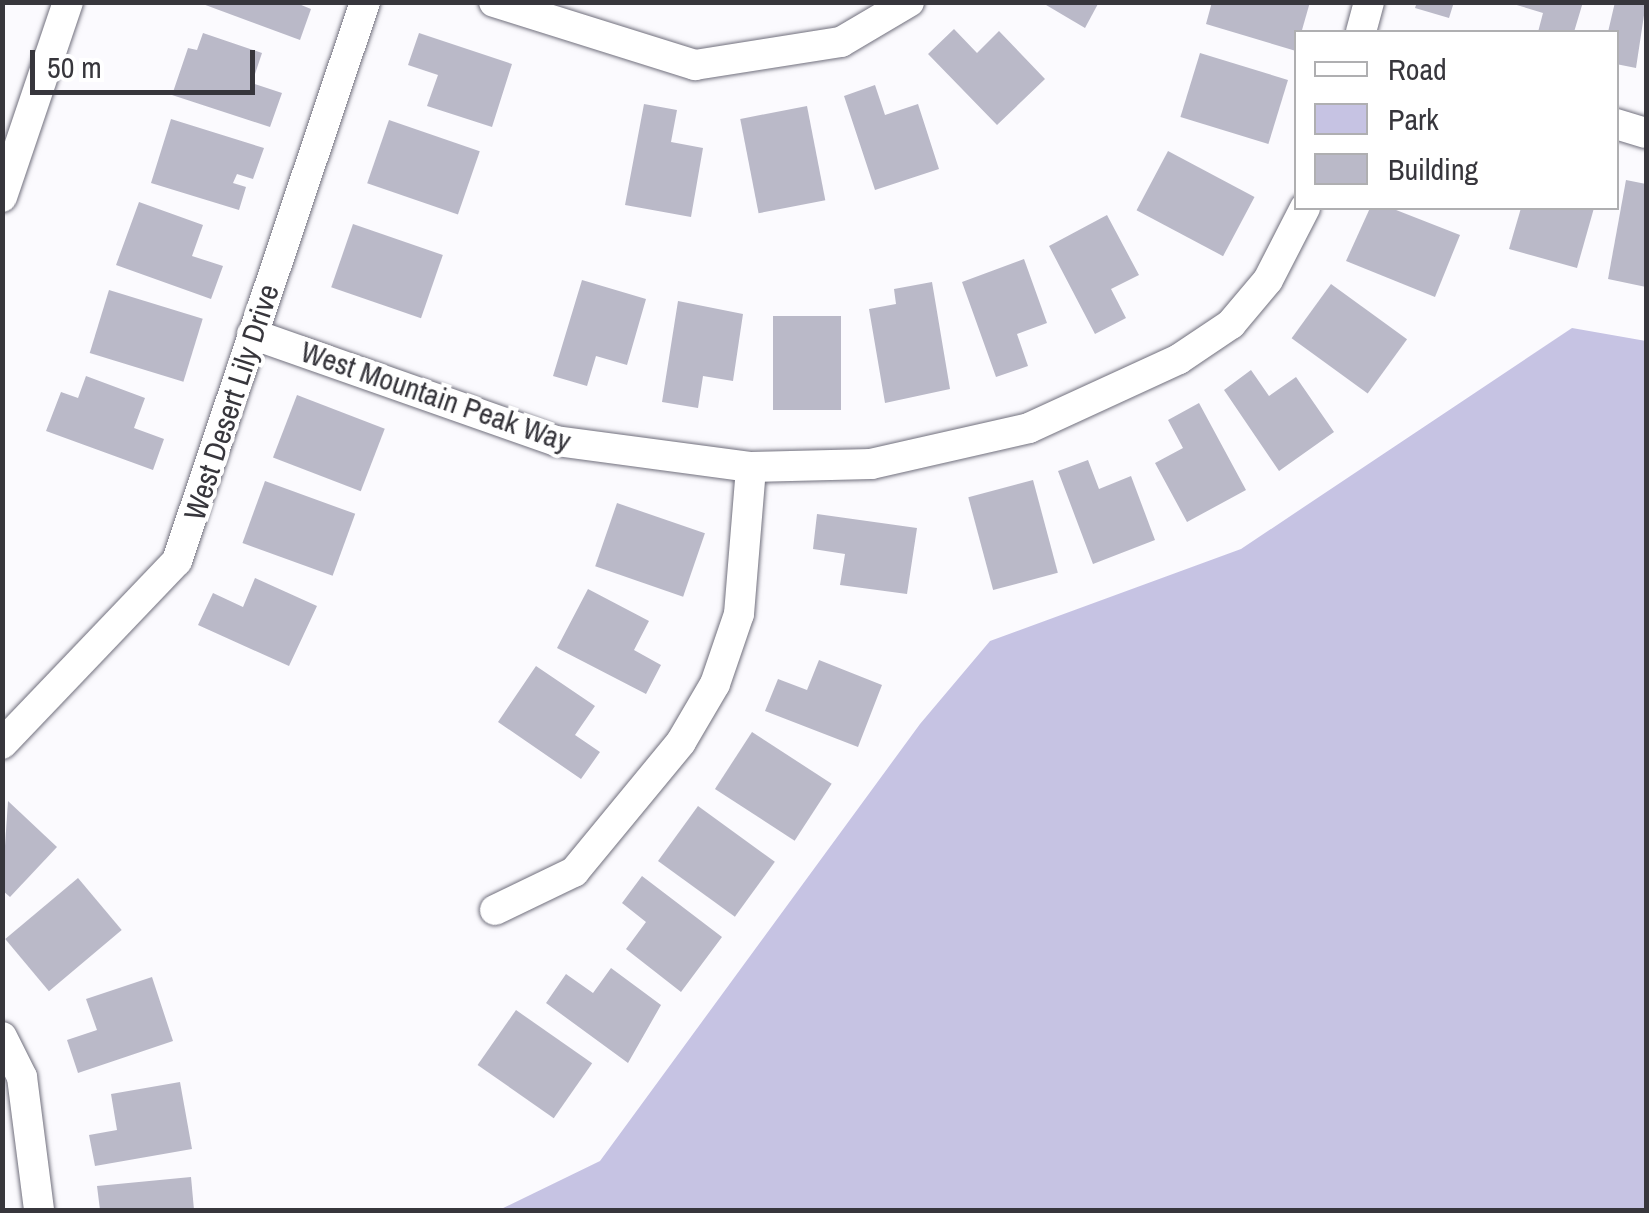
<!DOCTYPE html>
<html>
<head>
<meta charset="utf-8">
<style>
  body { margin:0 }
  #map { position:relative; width:1649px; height:1213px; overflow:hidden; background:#fbfafe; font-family:"Archivo Narrow",sans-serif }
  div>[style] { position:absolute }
  .green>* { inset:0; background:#c6c3e3 }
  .building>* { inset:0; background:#bab9c8; transform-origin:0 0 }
  .roads { filter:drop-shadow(0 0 2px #71707d) drop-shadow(0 0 2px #71707d) }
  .minor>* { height:30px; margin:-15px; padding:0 15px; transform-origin:15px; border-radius:15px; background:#fff }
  span { translate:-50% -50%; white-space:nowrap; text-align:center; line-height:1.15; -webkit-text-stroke:8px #fff; paint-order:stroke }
  .street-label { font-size:30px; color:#37363c }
  .frame { position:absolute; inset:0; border:5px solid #37363c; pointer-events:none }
  .legend { position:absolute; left:1294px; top:30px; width:325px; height:180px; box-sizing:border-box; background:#fff; border:2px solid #afafb1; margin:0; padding:12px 18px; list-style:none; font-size:30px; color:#37363c }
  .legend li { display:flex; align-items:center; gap:20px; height:50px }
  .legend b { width:50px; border:2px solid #afafb1 }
  .scale { position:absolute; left:30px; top:50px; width:225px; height:45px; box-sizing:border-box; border:5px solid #37363c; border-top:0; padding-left:12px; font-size:30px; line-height:35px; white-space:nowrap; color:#37363c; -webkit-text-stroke:8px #fff; paint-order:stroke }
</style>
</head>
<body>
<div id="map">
  <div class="green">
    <div style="clip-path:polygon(1572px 328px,1646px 341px,1646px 1210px,499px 1210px,600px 1161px,920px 724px,990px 641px,1241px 549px)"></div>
  </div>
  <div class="building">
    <div style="clip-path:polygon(294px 2px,311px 9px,300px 40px,200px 3px)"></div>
    <div style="clip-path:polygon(1041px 2px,1099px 2px,1085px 28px)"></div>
    <div style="clip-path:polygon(1212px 2px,1310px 2px,1296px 51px,1206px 24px)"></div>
    <div style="clip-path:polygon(1417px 2px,1454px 2px,1449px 18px,1415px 8px)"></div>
    <div style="clip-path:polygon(1583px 2px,1574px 32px,1538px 32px,1543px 13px,1510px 3px)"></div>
    <div style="clip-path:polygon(1615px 2px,1646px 2px,1636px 68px,1616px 64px,1616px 32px,1608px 32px)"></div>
    <div style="clip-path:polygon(954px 29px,977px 53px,999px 31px,1045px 79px,997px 125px,928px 54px)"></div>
    <div style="clip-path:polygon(203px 33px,262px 53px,252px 83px,282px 93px,270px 127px,172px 95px,188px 48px,197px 50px)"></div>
    <div style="clip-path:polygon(419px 33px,512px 64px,492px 127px,427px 106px,438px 75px,408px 65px)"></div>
    <div style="left:1200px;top:53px;width:92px;height:67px;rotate:17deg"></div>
    <div style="clip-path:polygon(875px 85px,885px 115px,918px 104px,939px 169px,875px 190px,844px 96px)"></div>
    <div style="clip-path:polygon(644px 104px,677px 110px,671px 142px,703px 148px,691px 217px,625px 205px)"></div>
    <div style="left:807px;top:106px;width:96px;height:68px;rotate:79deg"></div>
    <div style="clip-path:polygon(171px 119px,264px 148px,253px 179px,237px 174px,233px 183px,246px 187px,239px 210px,151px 183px)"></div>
    <div style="left:389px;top:120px;width:96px;height:67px;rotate:19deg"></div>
    <div style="left:1168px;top:151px;width:98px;height:67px;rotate:28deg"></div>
    <div style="clip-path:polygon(1626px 180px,1646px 184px,1646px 287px,1608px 279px)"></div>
    <div style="clip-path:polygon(139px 202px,203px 225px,192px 256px,223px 266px,211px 299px,116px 265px)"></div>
    <div style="clip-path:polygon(1370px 208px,1391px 208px,1460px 235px,1435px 297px,1346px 261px)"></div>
    <div style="clip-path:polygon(1521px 208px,1594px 208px,1577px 268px,1509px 249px)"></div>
    <div style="clip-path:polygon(1107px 215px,1139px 275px,1111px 289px,1126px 318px,1095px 334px,1049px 246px)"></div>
    <div style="left:353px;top:224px;width:95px;height:67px;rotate:19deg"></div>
    <div style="clip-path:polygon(1024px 259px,1047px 323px,1017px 334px,1028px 366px,996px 377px,962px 282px)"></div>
    <div style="clip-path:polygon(582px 280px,646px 299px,627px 365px,596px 356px,587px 386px,553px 376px)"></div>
    <div style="clip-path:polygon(932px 282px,950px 389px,885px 403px,869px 309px,896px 304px,894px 289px)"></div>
    <div style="left:1331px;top:284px;width:94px;height:67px;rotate:36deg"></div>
    <div style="left:109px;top:290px;width:98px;height:66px;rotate:17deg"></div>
    <div style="clip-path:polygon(678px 301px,743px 314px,733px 381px,703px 376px,698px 408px,662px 402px)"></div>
    <div style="left:773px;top:316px;width:68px;height:94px"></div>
    <div style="clip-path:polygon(1251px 370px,1269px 396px,1296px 377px,1334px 432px,1279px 471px,1224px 390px)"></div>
    <div style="clip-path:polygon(86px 376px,145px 398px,134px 428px,164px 439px,153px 470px,46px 431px,61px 392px,78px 398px)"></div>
    <div style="left:297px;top:395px;width:94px;height:67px;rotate:21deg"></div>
    <div style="clip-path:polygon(1199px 403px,1246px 490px,1187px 522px,1155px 463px,1183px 448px,1168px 420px)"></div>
    <div style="clip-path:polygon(1088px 460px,1099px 489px,1131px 476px,1155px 540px,1093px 564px,1058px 471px)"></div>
    <div style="left:1033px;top:480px;width:96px;height:67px;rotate:75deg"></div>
    <div style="left:265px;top:481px;width:96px;height:66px;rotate:20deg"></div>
    <div style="left:617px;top:503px;width:93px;height:67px;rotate:19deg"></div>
    <div style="clip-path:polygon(817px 514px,917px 528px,907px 594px,840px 585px,845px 554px,813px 549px)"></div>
    <div style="clip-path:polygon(255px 578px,317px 606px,289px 666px,198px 625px,213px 593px,243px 607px)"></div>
    <div style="clip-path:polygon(588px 589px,649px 621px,634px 650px,661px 665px,646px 694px,557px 648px)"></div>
    <div style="clip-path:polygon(819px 660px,882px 685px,858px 747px,765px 711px,778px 679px,807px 690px)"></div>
    <div style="clip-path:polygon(536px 666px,595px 706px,575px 735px,600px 752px,581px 779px,498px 722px)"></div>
    <div style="left:752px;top:732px;width:95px;height:68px;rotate:33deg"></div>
    <div style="clip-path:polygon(8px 801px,57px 847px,10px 897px,2px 890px)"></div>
    <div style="left:698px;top:806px;width:95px;height:68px;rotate:36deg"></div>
    <div style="clip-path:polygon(642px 876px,722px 937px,681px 992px,626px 949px,646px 922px,622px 903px)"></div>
    <div style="left:78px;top:878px;width:68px;height:95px;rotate:50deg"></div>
    <div style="clip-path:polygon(611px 968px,661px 1005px,628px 1063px,546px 1003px,566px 974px,593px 993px)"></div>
    <div style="clip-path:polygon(152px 977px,173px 1041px,78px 1073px,67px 1040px,97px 1030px,86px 999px)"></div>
    <div style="left:516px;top:1010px;width:93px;height:67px;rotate:35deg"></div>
    <div style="clip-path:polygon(180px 1082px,192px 1149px,95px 1166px,89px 1135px,117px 1130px,111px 1094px)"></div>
    <div style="clip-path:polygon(191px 1177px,194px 1210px,100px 1210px,97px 1186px)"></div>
  </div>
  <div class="roads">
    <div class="minor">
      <div style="left:494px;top:2px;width:211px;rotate:17.4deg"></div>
      <div style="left:695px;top:65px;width:148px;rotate:-9deg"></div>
      <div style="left:841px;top:42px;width:79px;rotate:-30.5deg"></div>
      <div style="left:1361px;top:32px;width:31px;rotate:-75deg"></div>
      <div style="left:1616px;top:124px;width:31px;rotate:17deg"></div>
      <div style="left:2px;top:197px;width:206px;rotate:-71.3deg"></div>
      <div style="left:252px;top:334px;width:322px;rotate:19.4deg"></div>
      <div style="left:556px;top:441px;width:197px;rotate:7.6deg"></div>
      <div style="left:751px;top:467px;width:120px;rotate:-1.4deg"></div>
      <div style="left:871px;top:464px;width:162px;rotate:-12.8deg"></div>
      <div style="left:1029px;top:428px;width:165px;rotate:-24.7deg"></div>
      <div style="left:1179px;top:359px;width:63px;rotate:-33.9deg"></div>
      <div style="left:1231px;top:324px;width:57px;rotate:-49.9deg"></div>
      <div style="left:1268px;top:280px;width:81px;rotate:-62.8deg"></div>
      <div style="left:2px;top:744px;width:253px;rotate:-46.3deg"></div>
      <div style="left:177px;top:561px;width:590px;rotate:-71.41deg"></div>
      <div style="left:495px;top:910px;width:88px;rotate:-25.7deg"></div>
      <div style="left:574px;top:872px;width:168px;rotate:-50.5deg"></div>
      <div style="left:681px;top:742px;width:67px;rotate:-59.6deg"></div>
      <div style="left:715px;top:684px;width:74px;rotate:-71.1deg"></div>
      <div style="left:739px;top:614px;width:147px;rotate:-85.3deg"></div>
      <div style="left:2px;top:1037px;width:45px;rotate:63.4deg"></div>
      <div style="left:22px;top:1077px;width:134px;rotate:82.7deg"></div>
    </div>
  </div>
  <div class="street-label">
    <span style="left:436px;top:396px;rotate:19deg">West Mountain Peak Way</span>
    <span style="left:231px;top:402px;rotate:-72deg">West Desert Lily Drive</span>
  </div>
  <div class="frame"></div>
  <ul class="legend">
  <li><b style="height:12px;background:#fff"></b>Road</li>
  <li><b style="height:28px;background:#c6c3e3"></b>Park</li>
  <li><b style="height:28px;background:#bab9c8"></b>Building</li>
  </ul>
  <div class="scale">50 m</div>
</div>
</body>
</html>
